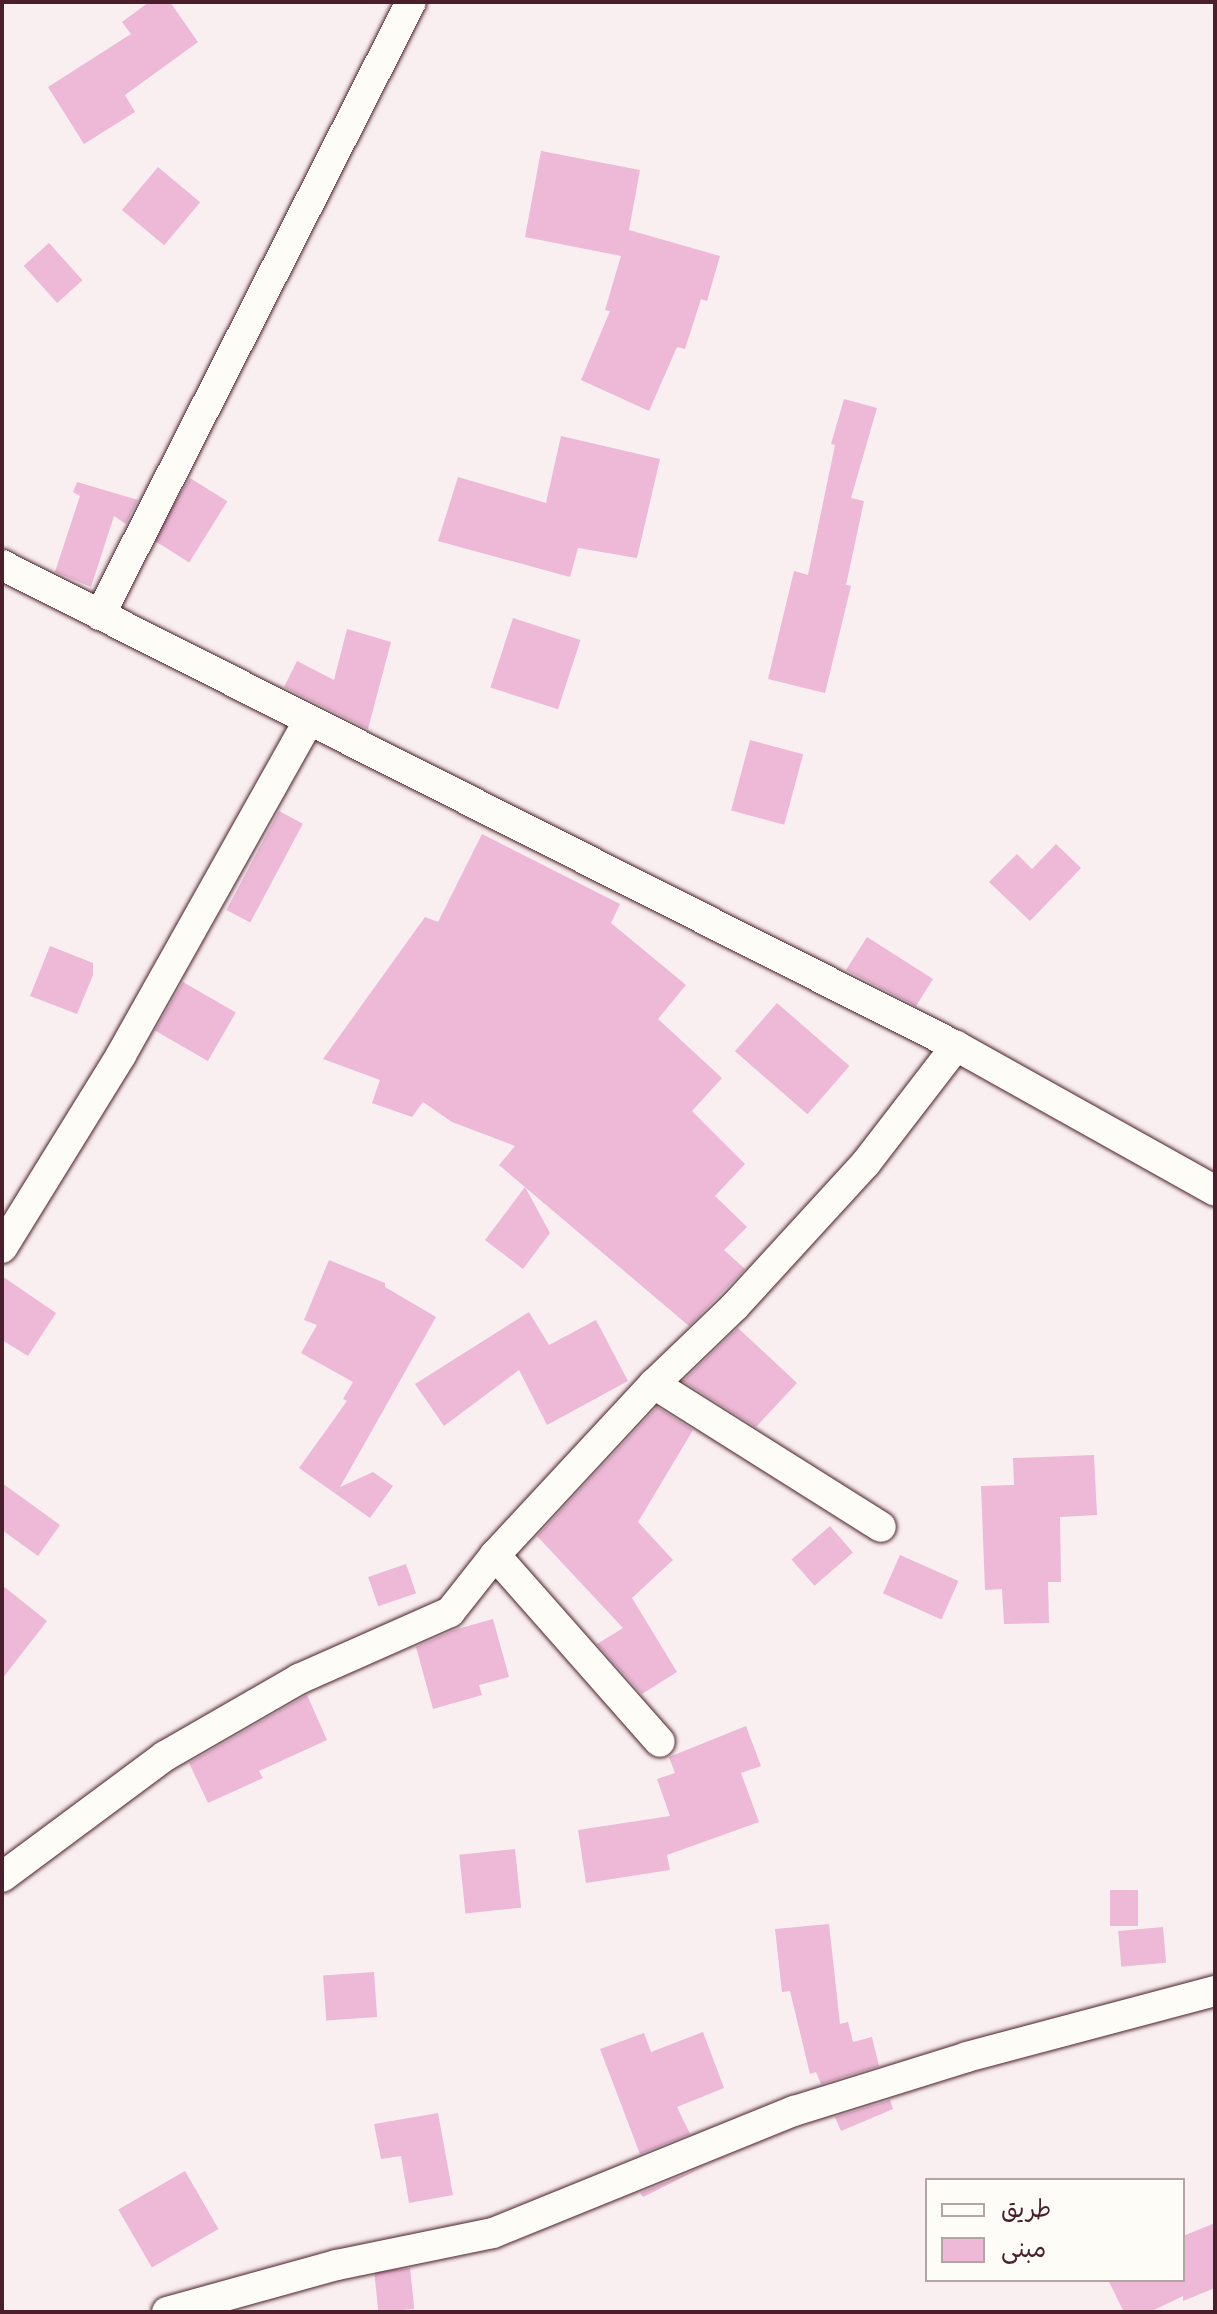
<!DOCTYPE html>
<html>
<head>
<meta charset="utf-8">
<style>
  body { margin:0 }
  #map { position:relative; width:1217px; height:2314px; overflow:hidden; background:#faeff0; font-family:"Shantell Sans","Playpen Sans Arabic",sans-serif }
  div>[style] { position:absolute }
  .building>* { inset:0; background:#edb9d6; transform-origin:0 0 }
  .roads { filter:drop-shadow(0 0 2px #4a1f2b) drop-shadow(0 0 2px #4a1f2b) }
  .minor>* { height:30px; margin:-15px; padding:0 15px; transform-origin:15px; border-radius:15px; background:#fdfcf7 }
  span { translate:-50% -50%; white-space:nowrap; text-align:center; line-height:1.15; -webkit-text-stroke:6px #fdfcf7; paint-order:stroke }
  .frame { position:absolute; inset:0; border:4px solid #4a1f2b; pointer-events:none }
  .legend { position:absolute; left:925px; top:2178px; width:260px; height:104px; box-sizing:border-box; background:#fdfcf7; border:2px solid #b5a4a5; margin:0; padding:10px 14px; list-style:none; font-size:24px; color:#4a1f2b }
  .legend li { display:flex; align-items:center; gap:16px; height:40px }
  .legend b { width:40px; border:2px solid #b5a4a5 }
</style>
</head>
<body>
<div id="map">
  <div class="building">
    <div style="clip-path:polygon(149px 2px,170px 2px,198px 42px,125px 95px,135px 112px,84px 144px,48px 87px,131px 34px,122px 22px)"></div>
    <div style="clip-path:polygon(541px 151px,640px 170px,629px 230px,720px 256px,707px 301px,701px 299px,685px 349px,677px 347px,649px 411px,581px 380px,610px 311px,605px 310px,621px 256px,525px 237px)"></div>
    <div style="left:158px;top:167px;width:55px;height:56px;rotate:40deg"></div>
    <div style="left:49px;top:243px;width:50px;height:34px;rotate:48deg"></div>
    <div style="clip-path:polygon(844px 399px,877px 408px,851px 498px,864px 501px,846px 585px,851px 586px,825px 693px,768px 679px,794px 571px,808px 575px,835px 445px,831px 444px)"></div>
    <div style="clip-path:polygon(561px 436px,660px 459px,637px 558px,578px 548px,570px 577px,438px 541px,458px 477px,546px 503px)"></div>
    <div style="left:190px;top:478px;width:44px;height:72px;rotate:32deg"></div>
    <div style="clip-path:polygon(77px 482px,138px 500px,126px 524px,114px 516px,91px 587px,55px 572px,80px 496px,73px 492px)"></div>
    <div style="left:513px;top:618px;width:71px;height:73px;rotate:18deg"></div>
    <div style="clip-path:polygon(347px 629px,391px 642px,368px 729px,284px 687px,297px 661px,334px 680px)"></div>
    <div style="left:750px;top:740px;width:55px;height:73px;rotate:15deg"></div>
    <div style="left:279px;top:811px;width:27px;height:112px;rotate:28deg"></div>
    <div style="clip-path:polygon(482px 834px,620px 904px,611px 923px,686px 985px,658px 1019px,722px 1078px,692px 1111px,745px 1164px,715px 1196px,747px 1227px,724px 1250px,745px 1269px,689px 1326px,499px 1165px,515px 1146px,452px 1122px,423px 1102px,412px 1117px,372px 1103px,380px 1080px,323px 1059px,425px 917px,438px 922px)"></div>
    <div style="clip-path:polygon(1056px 844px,1081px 868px,1030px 921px,989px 882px,1017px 854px,1032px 869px)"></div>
    <div style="clip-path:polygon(867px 937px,933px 979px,916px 1006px,846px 970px)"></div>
    <div style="clip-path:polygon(50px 946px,93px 963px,93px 975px,77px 1014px,30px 996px)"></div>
    <div style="left:183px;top:982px;width:61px;height:56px;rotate:30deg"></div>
    <div style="left:777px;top:1003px;width:96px;height:64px;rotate:41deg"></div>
    <div style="clip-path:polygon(525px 1187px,550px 1233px,523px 1269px,485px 1240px)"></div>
    <div style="clip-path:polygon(329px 1260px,385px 1283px,385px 1287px,436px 1317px,340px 1487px,373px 1472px,393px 1486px,370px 1518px,299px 1468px,347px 1401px,343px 1399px,353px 1382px,301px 1353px,317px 1325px,304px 1320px)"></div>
    <div style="clip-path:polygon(2px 1276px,56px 1313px,28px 1356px,2px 1340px)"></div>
    <div style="clip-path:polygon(529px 1312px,549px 1345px,596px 1320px,628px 1381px,547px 1425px,519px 1370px,444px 1426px,415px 1384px)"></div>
    <div style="clip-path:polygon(738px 1328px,797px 1383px,756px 1427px,683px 1381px)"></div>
    <div style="clip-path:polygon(657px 1407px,693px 1430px,638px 1522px,673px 1560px,632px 1598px,677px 1672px,642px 1694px,597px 1644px,623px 1628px,537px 1536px)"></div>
    <div style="clip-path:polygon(1094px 1455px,1097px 1515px,1060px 1517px,1061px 1582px,1048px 1582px,1049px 1623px,1004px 1624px,1002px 1589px,985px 1590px,981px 1486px,1014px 1485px,1013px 1458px)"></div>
    <div style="clip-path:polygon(2px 1483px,60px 1525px,38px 1556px,2px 1530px)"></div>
    <div style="left:830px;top:1526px;width:35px;height:51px;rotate:49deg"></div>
    <div style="left:900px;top:1555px;width:64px;height:42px;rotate:24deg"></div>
    <div style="left:406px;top:1564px;width:31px;height:40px;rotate:71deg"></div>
    <div style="clip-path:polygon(2px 1585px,47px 1621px,2px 1679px)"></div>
    <div style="clip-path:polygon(493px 1619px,509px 1677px,479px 1685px,482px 1695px,433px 1709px,416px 1647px,454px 1630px)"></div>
    <div style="clip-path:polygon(307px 1695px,327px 1740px,259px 1771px,263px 1778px,208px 1803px,189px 1763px)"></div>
    <div style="clip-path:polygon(746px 1726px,761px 1766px,741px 1773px,759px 1822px,667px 1855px,670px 1870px,586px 1883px,578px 1830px,670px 1816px,657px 1779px,675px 1773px,669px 1757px)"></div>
    <div style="left:515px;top:1849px;width:59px;height:56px;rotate:84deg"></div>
    <div style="left:1110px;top:1890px;width:28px;height:36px"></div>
    <div style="clip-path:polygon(829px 1924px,840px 2024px,848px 2022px,853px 2042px,872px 2037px,879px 2066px,821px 2084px,816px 2072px,810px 2074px,790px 1991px,782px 1992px,775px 1929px)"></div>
    <div style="left:1163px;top:1927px;width:36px;height:45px;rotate:85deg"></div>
    <div style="left:374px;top:1972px;width:45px;height:51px;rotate:86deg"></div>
    <div style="clip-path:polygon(703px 2032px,724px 2088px,677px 2107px,690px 2134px,640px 2154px,600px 2049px,644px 2033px,651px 2052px)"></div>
    <div style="clip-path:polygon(890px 2100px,893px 2109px,841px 2131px,835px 2117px)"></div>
    <div style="clip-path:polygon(438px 2113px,453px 2195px,409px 2203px,401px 2156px,381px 2159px,374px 2124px)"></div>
    <div style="clip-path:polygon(705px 2166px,643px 2197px,640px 2193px)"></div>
    <div style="left:185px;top:2171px;width:67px;height:77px;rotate:60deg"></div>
    <div style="clip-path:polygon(1215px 2223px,1215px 2288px,1183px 2301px,1183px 2296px,1150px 2312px,1124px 2312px,1108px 2280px,1183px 2280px,1183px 2236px)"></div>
    <div style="left:410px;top:2268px;width:41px;height:36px;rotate:84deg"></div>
  </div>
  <div class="roads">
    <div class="minor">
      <div style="left:2px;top:565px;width:1068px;rotate:26.76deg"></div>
      <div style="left:956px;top:1046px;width:297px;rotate:29.2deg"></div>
      <div style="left:100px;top:615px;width:687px;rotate:-63.1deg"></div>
      <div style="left:2px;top:1248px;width:227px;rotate:-58.3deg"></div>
      <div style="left:121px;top:1055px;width:382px;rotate:-60.7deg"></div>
      <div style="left:654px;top:1384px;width:268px;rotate:32.2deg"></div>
      <div style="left:495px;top:1555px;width:249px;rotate:48.6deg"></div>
      <div style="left:2px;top:1877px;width:203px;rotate:-36.6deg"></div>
      <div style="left:165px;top:1756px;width:155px;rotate:-29.9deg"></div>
      <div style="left:299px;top:1679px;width:165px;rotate:-23.9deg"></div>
      <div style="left:450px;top:1612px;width:73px;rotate:-51.7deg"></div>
      <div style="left:495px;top:1555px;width:233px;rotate:-47.1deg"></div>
      <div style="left:654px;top:1384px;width:112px;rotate:-43.9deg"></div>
      <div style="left:735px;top:1306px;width:194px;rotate:-47.5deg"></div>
      <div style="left:866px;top:1163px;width:148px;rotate:-52.4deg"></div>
      <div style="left:167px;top:2312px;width:176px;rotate:-15.5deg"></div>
      <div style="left:337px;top:2265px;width:159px;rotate:-11.6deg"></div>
      <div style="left:493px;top:2233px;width:325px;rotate:-22.1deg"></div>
      <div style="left:794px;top:2111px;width:181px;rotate:-17.3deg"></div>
      <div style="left:967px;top:2057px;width:257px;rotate:-14.9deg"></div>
    </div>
  </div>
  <div class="frame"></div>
  <ul class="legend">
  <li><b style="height:10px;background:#fdfcf7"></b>طريق</li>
  <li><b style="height:22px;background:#edb9d6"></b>مبنى</li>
  </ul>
</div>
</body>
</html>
